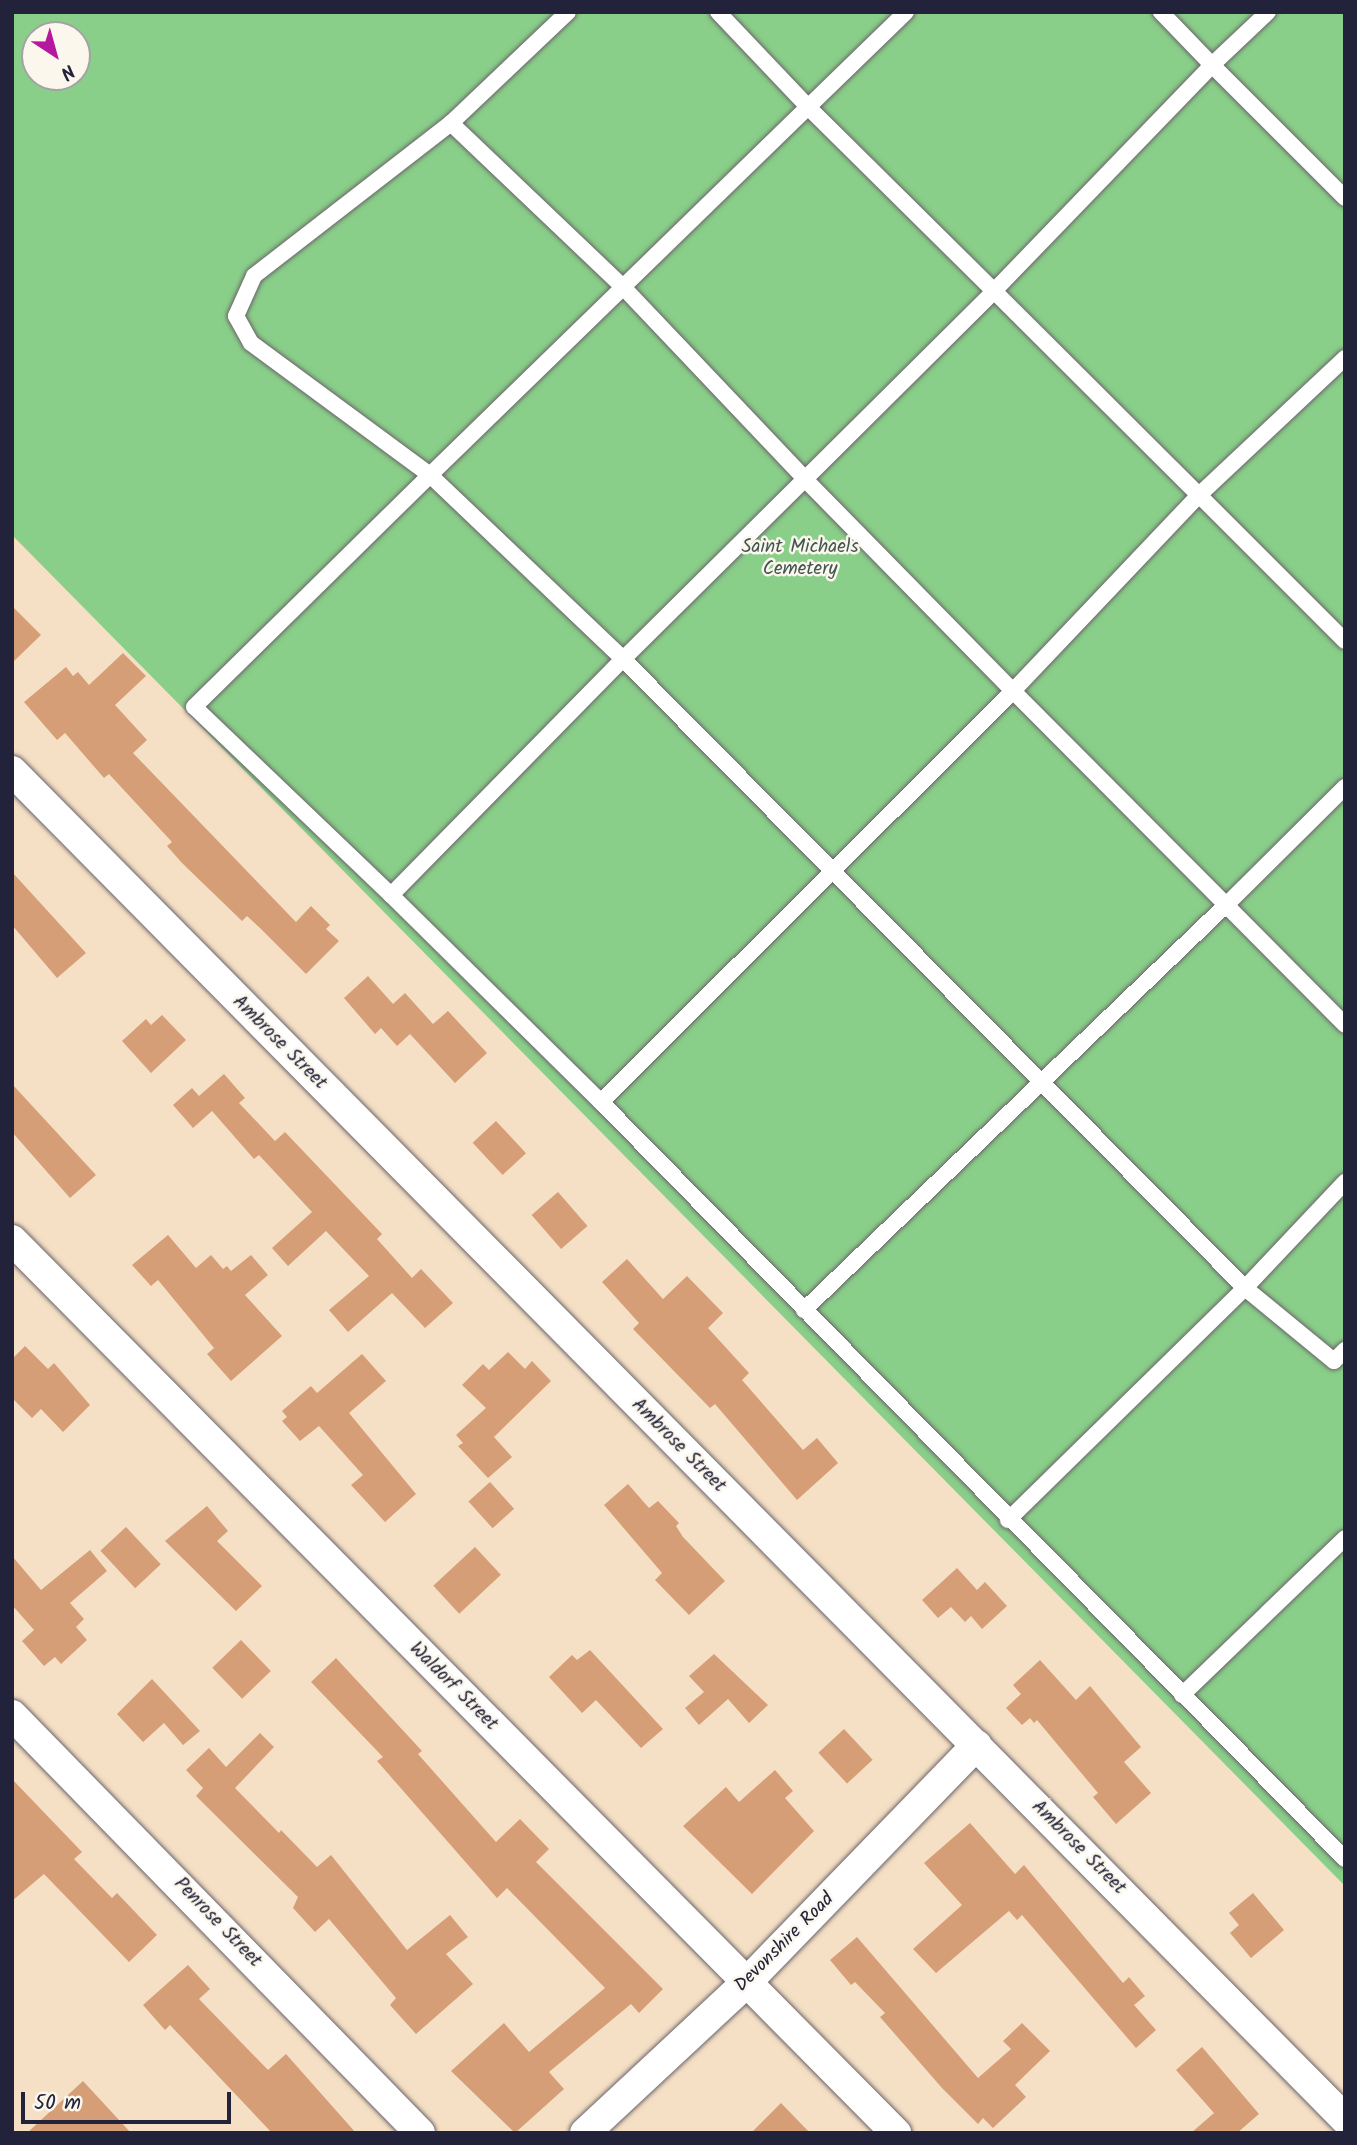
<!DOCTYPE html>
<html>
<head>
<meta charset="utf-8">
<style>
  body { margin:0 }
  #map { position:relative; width:1357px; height:2145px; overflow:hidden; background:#f5e0c5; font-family:Kalam,sans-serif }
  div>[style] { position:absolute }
  .green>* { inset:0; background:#89cf89 }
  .building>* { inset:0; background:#d69e77; transform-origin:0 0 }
  .roads { filter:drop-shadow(0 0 2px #6c646b) drop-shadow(0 0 2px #6c646b) }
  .lane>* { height:16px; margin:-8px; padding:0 8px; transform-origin:8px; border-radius:8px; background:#fff }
  .street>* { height:30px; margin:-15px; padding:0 15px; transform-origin:15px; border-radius:15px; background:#fff }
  span { translate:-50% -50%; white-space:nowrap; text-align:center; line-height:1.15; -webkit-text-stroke:5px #fbf7ec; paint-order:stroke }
  .park-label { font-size:19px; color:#415652 }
  .street-label { font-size:19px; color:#22223b }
  .frame { position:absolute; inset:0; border:14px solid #22223b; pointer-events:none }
  .north { position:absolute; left:21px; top:21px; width:70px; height:70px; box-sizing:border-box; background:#fbf7ec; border:2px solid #a4a2a5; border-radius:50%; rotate:144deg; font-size:19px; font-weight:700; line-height:28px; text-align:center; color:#22223b }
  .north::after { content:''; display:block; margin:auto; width:24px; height:32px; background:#b5179e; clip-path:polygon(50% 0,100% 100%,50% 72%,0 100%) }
  .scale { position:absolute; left:21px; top:2092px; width:210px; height:32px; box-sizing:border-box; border:4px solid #22223b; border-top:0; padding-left:9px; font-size:21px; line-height:24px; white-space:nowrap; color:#22223b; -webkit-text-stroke:5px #fbf7ec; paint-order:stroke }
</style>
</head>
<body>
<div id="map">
  <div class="green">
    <div style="clip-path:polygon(evenodd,12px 12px,1345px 12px,1345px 1886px,12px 535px,12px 12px,35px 35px,77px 35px,77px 77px,35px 77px,35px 35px)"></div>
  </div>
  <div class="building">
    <div style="clip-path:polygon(12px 606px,41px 635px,12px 663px)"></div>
    <div style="clip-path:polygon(123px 653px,146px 676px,115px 705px,147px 740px,133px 753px,296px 922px,311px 906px,330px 925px,326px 929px,339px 941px,306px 974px,260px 928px,247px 916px,242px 921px,182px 863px,167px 846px,172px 842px,109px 774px,104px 778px,65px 733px,57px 740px,24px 702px,66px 667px,73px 676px,78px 672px,89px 685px)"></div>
    <div style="clip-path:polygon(12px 872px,86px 953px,57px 978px,12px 925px)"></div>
    <div style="clip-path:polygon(368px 976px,393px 1004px,405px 993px,433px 1024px,448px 1011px,487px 1053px,455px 1083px,410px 1034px,397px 1046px,381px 1028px,375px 1034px,344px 998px)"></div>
    <div style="clip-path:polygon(162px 1015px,186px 1040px,151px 1073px,122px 1041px,146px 1019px,151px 1025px)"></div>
    <div style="clip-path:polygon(224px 1074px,245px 1098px,239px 1103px,275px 1141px,285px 1132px,382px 1234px,377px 1239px,412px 1278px,421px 1269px,453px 1303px,425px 1328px,392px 1293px,348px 1332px,329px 1310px,369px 1276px,326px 1231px,288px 1266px,272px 1248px,312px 1212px,259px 1155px,254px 1159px,212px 1111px,193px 1128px,173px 1105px,192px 1088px,199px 1096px)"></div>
    <div style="clip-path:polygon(12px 1084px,96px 1175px,70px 1198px,12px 1132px)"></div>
    <div style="left:496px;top:1121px;width:44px;height:32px;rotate:47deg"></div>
    <div style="left:558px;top:1192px;width:45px;height:35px;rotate:49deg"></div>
    <div style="clip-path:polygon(168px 1235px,196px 1268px,211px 1255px,223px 1269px,227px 1266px,231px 1271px,251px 1255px,268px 1275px,245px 1295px,282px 1336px,231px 1381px,207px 1354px,214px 1348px,158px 1280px,151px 1286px,132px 1265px)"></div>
    <div style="clip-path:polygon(627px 1259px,663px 1299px,687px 1276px,723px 1313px,708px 1328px,749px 1373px,742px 1380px,803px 1450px,817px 1438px,838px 1463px,797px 1500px,715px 1404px,710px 1408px,633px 1329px,639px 1323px,602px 1282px)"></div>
    <div style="clip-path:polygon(25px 1346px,48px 1369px,54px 1363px,90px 1405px,63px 1432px,41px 1409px,32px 1418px,12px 1398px,12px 1359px)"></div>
    <div style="clip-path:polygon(508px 1352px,525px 1369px,532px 1361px,551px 1381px,494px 1437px,512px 1457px,488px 1478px,458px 1446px,463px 1443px,456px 1435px,486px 1408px,462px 1385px,483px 1364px,489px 1370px)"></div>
    <div style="clip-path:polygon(362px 1354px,386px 1381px,349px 1413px,416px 1494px,385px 1522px,351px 1485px,363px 1475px,319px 1426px,300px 1441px,282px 1421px,287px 1417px,282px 1411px,311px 1386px,317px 1393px)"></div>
    <div style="left:490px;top:1482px;width:36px;height:29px;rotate:48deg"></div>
    <div style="clip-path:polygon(628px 1484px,649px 1508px,658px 1501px,679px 1523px,676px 1526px,683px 1537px,725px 1581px,689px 1615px,655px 1580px,662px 1573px,604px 1505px)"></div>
    <div style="clip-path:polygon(207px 1506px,228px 1531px,217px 1541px,262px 1586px,236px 1611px,165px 1541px)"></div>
    <div style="left:126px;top:1527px;width:51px;height:35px;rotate:47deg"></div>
    <div style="left:475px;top:1547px;width:38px;height:57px;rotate:47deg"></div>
    <div style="clip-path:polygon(90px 1550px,107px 1571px,70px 1603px,84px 1619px,76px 1627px,87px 1640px,61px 1664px,55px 1657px,44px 1666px,22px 1641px,34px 1630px,12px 1605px,12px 1556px,41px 1590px)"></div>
    <div style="clip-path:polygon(957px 1568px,977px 1590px,985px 1582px,1007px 1606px,982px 1629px,971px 1616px,965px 1622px,951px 1607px,938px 1618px,922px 1600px)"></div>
    <div style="left:241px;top:1640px;width:43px;height:40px;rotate:46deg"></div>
    <div style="clip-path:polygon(590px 1650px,663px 1729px,641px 1748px,596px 1700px,582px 1713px,549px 1677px,572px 1655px,577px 1660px)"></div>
    <div style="clip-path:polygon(714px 1654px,768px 1705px,749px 1723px,728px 1699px,699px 1725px,685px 1708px,704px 1692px,689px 1676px)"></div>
    <div style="clip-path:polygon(336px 1658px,422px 1751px,418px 1754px,496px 1842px,520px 1819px,549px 1849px,536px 1862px,663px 1989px,639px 2013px,631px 2004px,549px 2072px,564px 2089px,515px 2133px,451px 2071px,504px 2023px,529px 2052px,605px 1988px,507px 1888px,497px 1898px,377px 1761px,383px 1757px,311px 1682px)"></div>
    <div style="clip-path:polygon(1040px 1660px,1076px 1700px,1090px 1686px,1141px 1747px,1124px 1762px,1151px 1793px,1116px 1824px,1093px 1797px,1098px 1793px,1037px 1720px,1034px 1723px,1030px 1718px,1022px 1725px,1006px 1708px,1021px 1694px,1013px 1685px)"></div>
    <div style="clip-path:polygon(152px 1679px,200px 1731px,183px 1745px,164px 1723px,143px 1742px,117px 1714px)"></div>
    <div style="left:844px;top:1729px;width:42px;height:35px;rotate:47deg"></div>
    <div style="clip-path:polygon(260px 1733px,274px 1747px,235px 1788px,279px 1833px,281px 1830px,317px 1867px,331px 1855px,407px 1950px,450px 1915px,468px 1937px,446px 1954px,473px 1984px,416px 2034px,390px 2005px,396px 1998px,329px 1919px,315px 1932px,293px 1908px,298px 1897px,196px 1796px,203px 1788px,186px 1770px,209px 1748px,226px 1767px)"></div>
    <div style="clip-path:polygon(775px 1770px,793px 1791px,785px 1798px,814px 1831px,752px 1894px,683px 1826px,726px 1787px,739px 1802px)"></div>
    <div style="clip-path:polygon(12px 1779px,82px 1852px,74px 1859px,112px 1898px,117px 1893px,157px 1935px,129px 1962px,44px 1874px,12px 1901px)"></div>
    <div style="clip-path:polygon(970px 1823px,1015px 1874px,1024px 1865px,1123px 1983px,1129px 1977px,1145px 1996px,1134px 2005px,1156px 2030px,1136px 2048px,1022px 1915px,1017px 1920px,1009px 1911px,936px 1973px,913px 1949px,962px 1905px,924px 1863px)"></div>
    <div style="clip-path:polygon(1253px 1893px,1284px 1930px,1251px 1958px,1230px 1933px,1239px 1925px,1229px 1913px)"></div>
    <div style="clip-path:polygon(857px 1937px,978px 2078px,1011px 2049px,1003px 2041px,1022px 2023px,1050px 2051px,1015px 2085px,1026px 2097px,993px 2128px,983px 2118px,978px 2124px,942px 2088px,880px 2017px,885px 2013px,855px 1982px,851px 1985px,830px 1960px)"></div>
    <div style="clip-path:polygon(188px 1965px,210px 1989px,199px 1999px,268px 2070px,286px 2054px,356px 2133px,272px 2133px,170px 2025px,165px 2030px,143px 2005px)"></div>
    <div style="clip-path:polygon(1202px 2047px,1259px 2114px,1237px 2133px,1191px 2133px,1214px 2113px,1176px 2070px)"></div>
    <div style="clip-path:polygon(83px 2081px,131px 2133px,27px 2133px)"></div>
    <div style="clip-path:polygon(781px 2103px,810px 2133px,751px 2133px)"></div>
  </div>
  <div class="roads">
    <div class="lane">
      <div style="left:718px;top:12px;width:131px;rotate:46.5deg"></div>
      <div style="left:808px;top:107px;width:258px;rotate:135.8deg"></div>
      <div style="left:623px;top:287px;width:265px;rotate:46.5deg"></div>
      <div style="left:805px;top:479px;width:256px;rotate:135.3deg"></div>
      <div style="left:623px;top:659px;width:885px;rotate:45.32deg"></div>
      <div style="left:1245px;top:1288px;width:115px;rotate:39.4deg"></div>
      <div style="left:1334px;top:1361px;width:16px;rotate:-45deg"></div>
      <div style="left:906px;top:12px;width:136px;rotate:135.9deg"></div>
      <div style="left:808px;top:107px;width:262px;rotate:44.7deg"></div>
      <div style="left:994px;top:291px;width:314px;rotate:-46deg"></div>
      <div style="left:1212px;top:65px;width:74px;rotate:-133.9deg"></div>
      <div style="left:1268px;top:12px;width:77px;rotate:136.6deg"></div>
      <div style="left:1212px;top:65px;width:188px;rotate:45deg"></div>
      <div style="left:451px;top:123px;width:249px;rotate:142.2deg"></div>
      <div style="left:254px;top:276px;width:44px;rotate:114.2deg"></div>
      <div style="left:236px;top:316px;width:31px;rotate:61deg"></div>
      <div style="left:251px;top:343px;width:222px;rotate:36.4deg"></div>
      <div style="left:430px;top:475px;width:267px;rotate:43.6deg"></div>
      <div style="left:623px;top:659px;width:331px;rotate:134.5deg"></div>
      <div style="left:391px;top:895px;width:272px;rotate:-136.3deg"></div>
      <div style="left:194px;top:707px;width:331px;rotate:-44.5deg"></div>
      <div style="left:430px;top:475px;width:269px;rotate:-44.2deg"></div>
      <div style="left:623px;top:287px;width:238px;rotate:-136.4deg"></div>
      <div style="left:451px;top:123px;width:161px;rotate:-43.5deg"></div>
      <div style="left:1345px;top:358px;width:200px;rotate:136.8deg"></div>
      <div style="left:1199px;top:495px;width:270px;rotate:133.5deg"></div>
      <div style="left:1013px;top:691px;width:297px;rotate:-134.5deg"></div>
      <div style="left:805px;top:479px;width:267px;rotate:-44.8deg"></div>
      <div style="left:994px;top:291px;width:289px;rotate:44.9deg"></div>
      <div style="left:1199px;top:495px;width:206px;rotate:45deg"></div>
      <div style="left:1345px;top:787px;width:168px;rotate:135.2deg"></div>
      <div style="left:1226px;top:905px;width:169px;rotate:45.2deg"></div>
      <div style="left:391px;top:895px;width:295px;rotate:44.6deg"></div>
      <div style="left:601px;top:1102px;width:1061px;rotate:45.5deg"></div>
      <div style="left:601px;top:1102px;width:582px;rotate:-44.93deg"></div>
      <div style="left:1013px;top:691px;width:302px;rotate:45.1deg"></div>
      <div style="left:1226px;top:905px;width:585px;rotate:136.18deg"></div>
      <div style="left:1008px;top:1520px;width:332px;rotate:-44.4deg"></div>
      <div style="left:1245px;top:1288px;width:146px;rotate:-46.7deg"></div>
      <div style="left:1182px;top:1695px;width:226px;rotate:-43.9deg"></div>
    </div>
    <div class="street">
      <div style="left:12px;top:771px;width:1896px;rotate:45.32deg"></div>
      <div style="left:12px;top:1240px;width:1257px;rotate:45.29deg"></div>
      <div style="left:12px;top:1715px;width:584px;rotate:45.69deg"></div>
      <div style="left:585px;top:2133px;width:221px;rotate:-43deg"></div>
      <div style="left:747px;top:1982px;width:330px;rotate:-45.9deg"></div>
    </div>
  </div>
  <div class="park-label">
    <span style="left:800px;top:559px">Saint Michaels<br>Cemetery</span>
  </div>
  <div class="street-label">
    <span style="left:279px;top:1043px;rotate:45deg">Ambrose Street</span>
    <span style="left:678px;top:1446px;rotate:45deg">Ambrose Street</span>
    <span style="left:453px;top:1687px;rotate:45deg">Waldorf Street</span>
    <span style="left:1078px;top:1848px;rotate:45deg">Ambrose Street</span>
    <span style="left:217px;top:1923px;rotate:46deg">Penrose Street</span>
    <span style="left:785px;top:1943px;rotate:-45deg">Devonshire Road</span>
  </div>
  <div class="frame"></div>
  <div class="north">N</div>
  <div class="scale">50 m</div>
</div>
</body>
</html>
